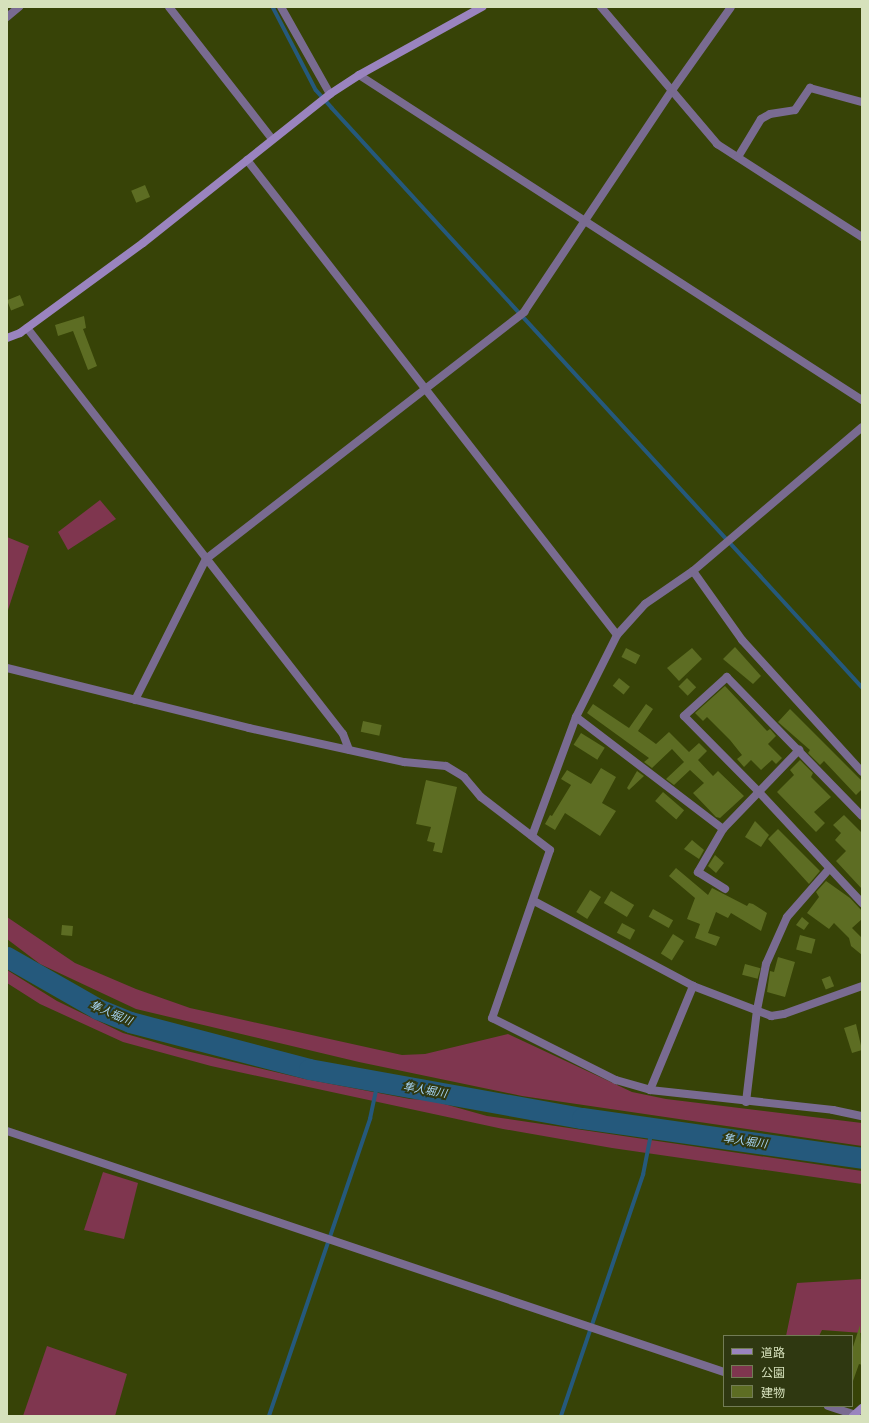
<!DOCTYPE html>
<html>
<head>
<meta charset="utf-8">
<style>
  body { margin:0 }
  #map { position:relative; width:869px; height:1423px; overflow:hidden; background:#374307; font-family:Montserrat,"Noto Sans JP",sans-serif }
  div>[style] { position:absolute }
  .green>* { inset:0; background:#7f364f }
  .stream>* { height:3.5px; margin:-1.75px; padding:0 1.75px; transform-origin:1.75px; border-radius:1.75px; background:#25597c }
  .river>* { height:21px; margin:-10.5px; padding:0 10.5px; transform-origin:10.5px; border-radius:10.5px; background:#25597c }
  .building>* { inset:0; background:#5d6d23; transform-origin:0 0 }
  .street>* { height:8px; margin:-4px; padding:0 4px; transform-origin:4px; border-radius:4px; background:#796b91 }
  .secondary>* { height:8px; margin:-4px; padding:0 4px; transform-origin:4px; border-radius:4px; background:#9a84bf }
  span { translate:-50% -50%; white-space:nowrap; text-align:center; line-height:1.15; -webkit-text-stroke:4px #2f3811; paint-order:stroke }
  .water-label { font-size:11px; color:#a7d3f3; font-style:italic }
  .frame { position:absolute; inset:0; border:8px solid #d6e1bc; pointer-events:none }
  .legend { position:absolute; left:723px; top:1335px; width:130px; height:72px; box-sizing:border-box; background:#2f3811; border:1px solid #727c55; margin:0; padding:5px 7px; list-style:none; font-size:12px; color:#d6e1bc }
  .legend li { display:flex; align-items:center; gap:8px; height:20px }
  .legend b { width:20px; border:1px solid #727c55 }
</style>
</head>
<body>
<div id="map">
  <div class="green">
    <div style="clip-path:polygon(100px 500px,116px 519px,68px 550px,58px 532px)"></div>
    <div style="clip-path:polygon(7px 537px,29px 546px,7px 613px)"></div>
    <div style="clip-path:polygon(7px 917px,75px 963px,136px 989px,190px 1008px,402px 1055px,425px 1054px,508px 1034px,632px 1092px,666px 1099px,862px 1123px,862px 1146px,522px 1096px,359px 1062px,136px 1009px,40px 964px,7px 939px)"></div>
    <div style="clip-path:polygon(7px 970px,57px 1001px,123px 1033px,178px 1049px,305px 1079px,410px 1099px,430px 1100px,487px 1116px,862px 1171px,862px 1184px,612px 1148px,503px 1129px,211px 1066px,123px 1042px,40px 1004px,7px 983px)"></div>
    <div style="clip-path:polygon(103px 1172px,138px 1183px,124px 1239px,84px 1230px)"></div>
    <div style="clip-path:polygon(862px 1279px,862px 1333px,822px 1330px,819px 1336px,786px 1336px,797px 1283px)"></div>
    <div style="clip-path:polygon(47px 1346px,127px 1374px,115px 1416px,23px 1416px)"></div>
  </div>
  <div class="stream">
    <div style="left:273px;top:7px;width:93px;rotate:62.6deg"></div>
    <div style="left:316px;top:90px;width:24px;rotate:48deg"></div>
    <div style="left:332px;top:108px;width:785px;rotate:47.53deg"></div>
    <div style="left:269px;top:1416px;width:314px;rotate:-71.2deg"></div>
    <div style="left:370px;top:1119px;width:38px;rotate:-78deg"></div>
    <div style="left:561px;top:1416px;width:255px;rotate:-71.2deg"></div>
    <div style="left:643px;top:1175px;width:47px;rotate:-78.9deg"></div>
  </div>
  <div class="river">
    <div style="left:7px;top:957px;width:105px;rotate:29.7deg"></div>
    <div style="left:98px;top:1009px;width:35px;rotate:22deg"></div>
    <div style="left:130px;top:1022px;width:185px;rotate:14.7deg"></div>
    <div style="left:309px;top:1069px;width:277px;rotate:10.2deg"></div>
    <div style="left:582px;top:1118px;width:283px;rotate:8.1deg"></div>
  </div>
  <div class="building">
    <div style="left:145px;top:185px;width:13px;height:15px;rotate:67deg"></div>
    <div style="left:20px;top:295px;width:11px;height:14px;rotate:68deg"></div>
    <div style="clip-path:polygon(84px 316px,86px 328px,83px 329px,97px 366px,88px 370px,73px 331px,58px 336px,55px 325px)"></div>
    <div style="clip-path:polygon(735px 647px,761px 676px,753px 684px,723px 659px)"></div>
    <div style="left:626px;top:648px;width:16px;height:10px;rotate:27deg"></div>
    <div style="clip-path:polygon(692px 648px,702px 659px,679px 681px,667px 668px)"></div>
    <div style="left:619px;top:678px;width:14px;height:10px;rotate:39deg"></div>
    <div style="left:687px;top:678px;width:13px;height:12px;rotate:45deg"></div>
    <div style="clip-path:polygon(725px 686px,767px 731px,770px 729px,776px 736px,768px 744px,782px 758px,776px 764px,772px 760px,761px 770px,751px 760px,744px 767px,737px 759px,742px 755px,730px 740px,707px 717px,703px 721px,695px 713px)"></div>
    <div style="clip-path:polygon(593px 704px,629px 728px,646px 704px,653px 709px,638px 731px,656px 744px,669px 732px,689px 752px,699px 743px,707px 751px,698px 760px,713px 776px,718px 771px,744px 796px,720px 818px,716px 817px,693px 793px,704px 783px,690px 770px,674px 785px,666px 779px,684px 762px,672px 749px,652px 768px,644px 762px,649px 758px,587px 713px)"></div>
    <div style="clip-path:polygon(790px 709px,862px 781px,862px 789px,856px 795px,824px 761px,820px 765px,808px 753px,810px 750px,778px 722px)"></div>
    <div style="left:363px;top:721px;width:19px;height:11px;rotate:12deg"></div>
    <div style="left:581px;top:733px;width:28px;height:14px;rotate:32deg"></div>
    <div style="clip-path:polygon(800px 760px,813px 773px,811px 777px,831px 797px,814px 812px,825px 823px,816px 832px,777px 792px,794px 775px,790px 770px)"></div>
    <div style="clip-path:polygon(601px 768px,616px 777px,602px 803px,616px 811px,600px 836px,565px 813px,555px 830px,545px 824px,550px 815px,552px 816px,571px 785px,561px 779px,567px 770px,591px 784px)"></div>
    <div style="clip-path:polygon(637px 771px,644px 776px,629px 790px,627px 788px)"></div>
    <div style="clip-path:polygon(426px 780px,457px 787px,442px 853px,433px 851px,435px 843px,427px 841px,431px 827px,416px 824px)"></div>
    <div style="left:663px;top:792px;width:28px;height:12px;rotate:41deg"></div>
    <div style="clip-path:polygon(844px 815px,862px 833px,862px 889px,836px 861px,846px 851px,835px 840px,841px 833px,833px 825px)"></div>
    <div style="clip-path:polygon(755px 821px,769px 835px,761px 847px,745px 837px)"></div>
    <div style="clip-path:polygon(778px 829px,820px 871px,809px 884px,768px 839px)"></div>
    <div style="clip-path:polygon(692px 840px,704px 850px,699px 859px,684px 849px)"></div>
    <div style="clip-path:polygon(715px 855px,724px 863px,716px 873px,708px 866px)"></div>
    <div style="clip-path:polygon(676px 868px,708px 895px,712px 888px,747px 906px,749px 903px,753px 904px,767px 913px,761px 931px,731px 913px,728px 918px,716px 912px,708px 933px,720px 937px,716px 946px,695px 938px,700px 924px,687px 919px,695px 898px,669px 876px)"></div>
    <div style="clip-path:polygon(826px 881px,850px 898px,862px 911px,862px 919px,852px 928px,862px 938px,862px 955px,851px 946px,849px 938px,834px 923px,829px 929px,807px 913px,819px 897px,816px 892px)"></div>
    <div style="left:590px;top:890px;width:13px;height:26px;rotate:32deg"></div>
    <div style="left:611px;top:891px;width:27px;height:14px;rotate:31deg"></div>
    <div style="left:653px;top:909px;width:23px;height:9px;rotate:29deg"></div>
    <div style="clip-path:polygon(802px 917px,809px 923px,804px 930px,796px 925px)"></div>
    <div style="left:622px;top:923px;width:15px;height:11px;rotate:28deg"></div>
    <div style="left:62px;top:925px;width:11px;height:10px;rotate:5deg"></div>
    <div style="left:673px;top:934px;width:13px;height:23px;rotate:32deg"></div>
    <div style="left:800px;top:935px;width:16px;height:15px;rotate:15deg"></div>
    <div style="clip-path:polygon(778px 957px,795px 962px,785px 997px,767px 992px,770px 971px,774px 972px)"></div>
    <div style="left:745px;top:964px;width:16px;height:11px;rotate:15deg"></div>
    <div style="left:830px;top:976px;width:11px;height:9px;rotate:68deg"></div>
    <div style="clip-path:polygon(856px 1024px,862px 1050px,852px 1053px,844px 1028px)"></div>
    <div style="clip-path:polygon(860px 1325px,862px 1365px,859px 1364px,853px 1381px,852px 1350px)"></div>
  </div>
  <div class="street">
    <div style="left:169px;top:7px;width:167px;rotate:52deg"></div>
    <div style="left:281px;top:7px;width:100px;rotate:60.6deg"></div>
    <div style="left:601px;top:7px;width:180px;rotate:49.7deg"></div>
    <div style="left:717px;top:144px;width:172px;rotate:32.7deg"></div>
    <div style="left:7px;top:17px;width:16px;rotate:-40deg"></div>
    <div style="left:359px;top:75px;width:599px;rotate:32.87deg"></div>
    <div style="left:738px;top:157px;width:44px;rotate:-58.8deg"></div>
    <div style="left:761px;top:119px;width:10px;rotate:-29deg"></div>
    <div style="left:770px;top:114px;width:25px;rotate:-9deg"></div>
    <div style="left:795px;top:110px;width:27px;rotate:-56deg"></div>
    <div style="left:810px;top:88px;width:54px;rotate:15.1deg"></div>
    <div style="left:247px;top:160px;width:602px;rotate:52.08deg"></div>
    <div style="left:27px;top:328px;width:514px;rotate:52.11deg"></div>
    <div style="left:343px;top:734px;width:17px;rotate:69deg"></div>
    <div style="left:693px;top:571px;width:85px;rotate:54.6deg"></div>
    <div style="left:742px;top:640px;width:178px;rotate:47.7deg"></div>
    <div style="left:7px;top:668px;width:249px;rotate:13.9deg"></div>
    <div style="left:249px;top:728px;width:159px;rotate:12.4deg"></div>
    <div style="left:404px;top:762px;width:42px;rotate:5.4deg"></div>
    <div style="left:446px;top:766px;width:21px;rotate:31deg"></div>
    <div style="left:464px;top:777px;width:26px;rotate:50deg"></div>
    <div style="left:481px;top:797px;width:87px;rotate:37.5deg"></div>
    <div style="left:550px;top:850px;width:178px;rotate:109deg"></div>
    <div style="left:492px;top:1018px;width:139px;rotate:26.6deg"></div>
    <div style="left:616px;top:1080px;width:35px;rotate:16deg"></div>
    <div style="left:650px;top:1090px;width:184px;rotate:6.2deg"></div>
    <div style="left:833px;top:1110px;width:30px;rotate:12deg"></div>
    <div style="left:135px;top:700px;width:158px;rotate:-63.3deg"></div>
    <div style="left:206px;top:559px;width:403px;rotate:-37.8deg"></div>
    <div style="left:524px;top:312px;width:268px;rotate:-56.3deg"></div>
    <div style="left:673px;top:89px;width:100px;rotate:-54.7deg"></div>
    <div style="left:576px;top:717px;width:185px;rotate:37.3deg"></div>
    <div style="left:723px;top:829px;width:110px;rotate:-46.1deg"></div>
    <div style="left:862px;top:816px;width:194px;rotate:-134.2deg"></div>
    <div style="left:727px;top:677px;width:58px;rotate:137.8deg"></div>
    <div style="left:684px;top:716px;width:105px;rotate:45.4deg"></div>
    <div style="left:758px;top:791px;width:153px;rotate:47.1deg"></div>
    <div style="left:723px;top:829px;width:50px;rotate:120.2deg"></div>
    <div style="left:698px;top:872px;width:32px;rotate:32deg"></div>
    <div style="left:532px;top:836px;width:127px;rotate:-69.7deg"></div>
    <div style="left:576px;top:717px;width:92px;rotate:-63.4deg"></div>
    <div style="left:617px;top:635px;width:42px;rotate:-47.9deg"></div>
    <div style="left:645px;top:604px;width:58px;rotate:-34.5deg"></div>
    <div style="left:693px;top:571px;width:222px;rotate:-40.4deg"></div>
    <div style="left:534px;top:901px;width:180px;rotate:28.1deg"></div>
    <div style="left:693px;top:986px;width:84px;rotate:21deg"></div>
    <div style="left:771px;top:1016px;width:13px;rotate:-9deg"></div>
    <div style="left:784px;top:1014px;width:83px;rotate:-19.7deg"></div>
    <div style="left:650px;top:1090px;width:113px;rotate:-67.5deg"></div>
    <div style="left:746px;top:1102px;width:93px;rotate:-83.2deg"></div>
    <div style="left:757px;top:1010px;width:47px;rotate:-78.9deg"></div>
    <div style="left:766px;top:964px;width:51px;rotate:-65.9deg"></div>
    <div style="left:787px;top:917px;width:64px;rotate:-48.8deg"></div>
    <div style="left:7px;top:1131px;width:756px;rotate:18.58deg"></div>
    <div style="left:828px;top:1406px;width:28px;rotate:18deg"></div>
  </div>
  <div class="secondary">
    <div style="left:7px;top:338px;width:14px;rotate:-21deg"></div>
    <div style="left:20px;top:333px;width:152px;rotate:-36.2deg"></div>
    <div style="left:143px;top:243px;width:239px;rotate:-38.5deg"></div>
    <div style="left:330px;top:94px;width:35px;rotate:-33deg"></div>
    <div style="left:359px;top:75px;width:141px;rotate:-28.9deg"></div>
    <div style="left:853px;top:1416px;width:12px;rotate:-42deg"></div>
  </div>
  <div class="water-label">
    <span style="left:111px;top:1013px;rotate:23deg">隼人堀川</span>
    <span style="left:425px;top:1090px;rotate:10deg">隼人堀川</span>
    <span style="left:745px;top:1141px;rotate:8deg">隼人堀川</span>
  </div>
  <div class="frame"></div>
  <ul class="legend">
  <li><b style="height:5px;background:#9a84bf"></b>道路</li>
  <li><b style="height:11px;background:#7f364f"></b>公園</li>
  <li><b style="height:11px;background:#5d6d23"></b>建物</li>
  </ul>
</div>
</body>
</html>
